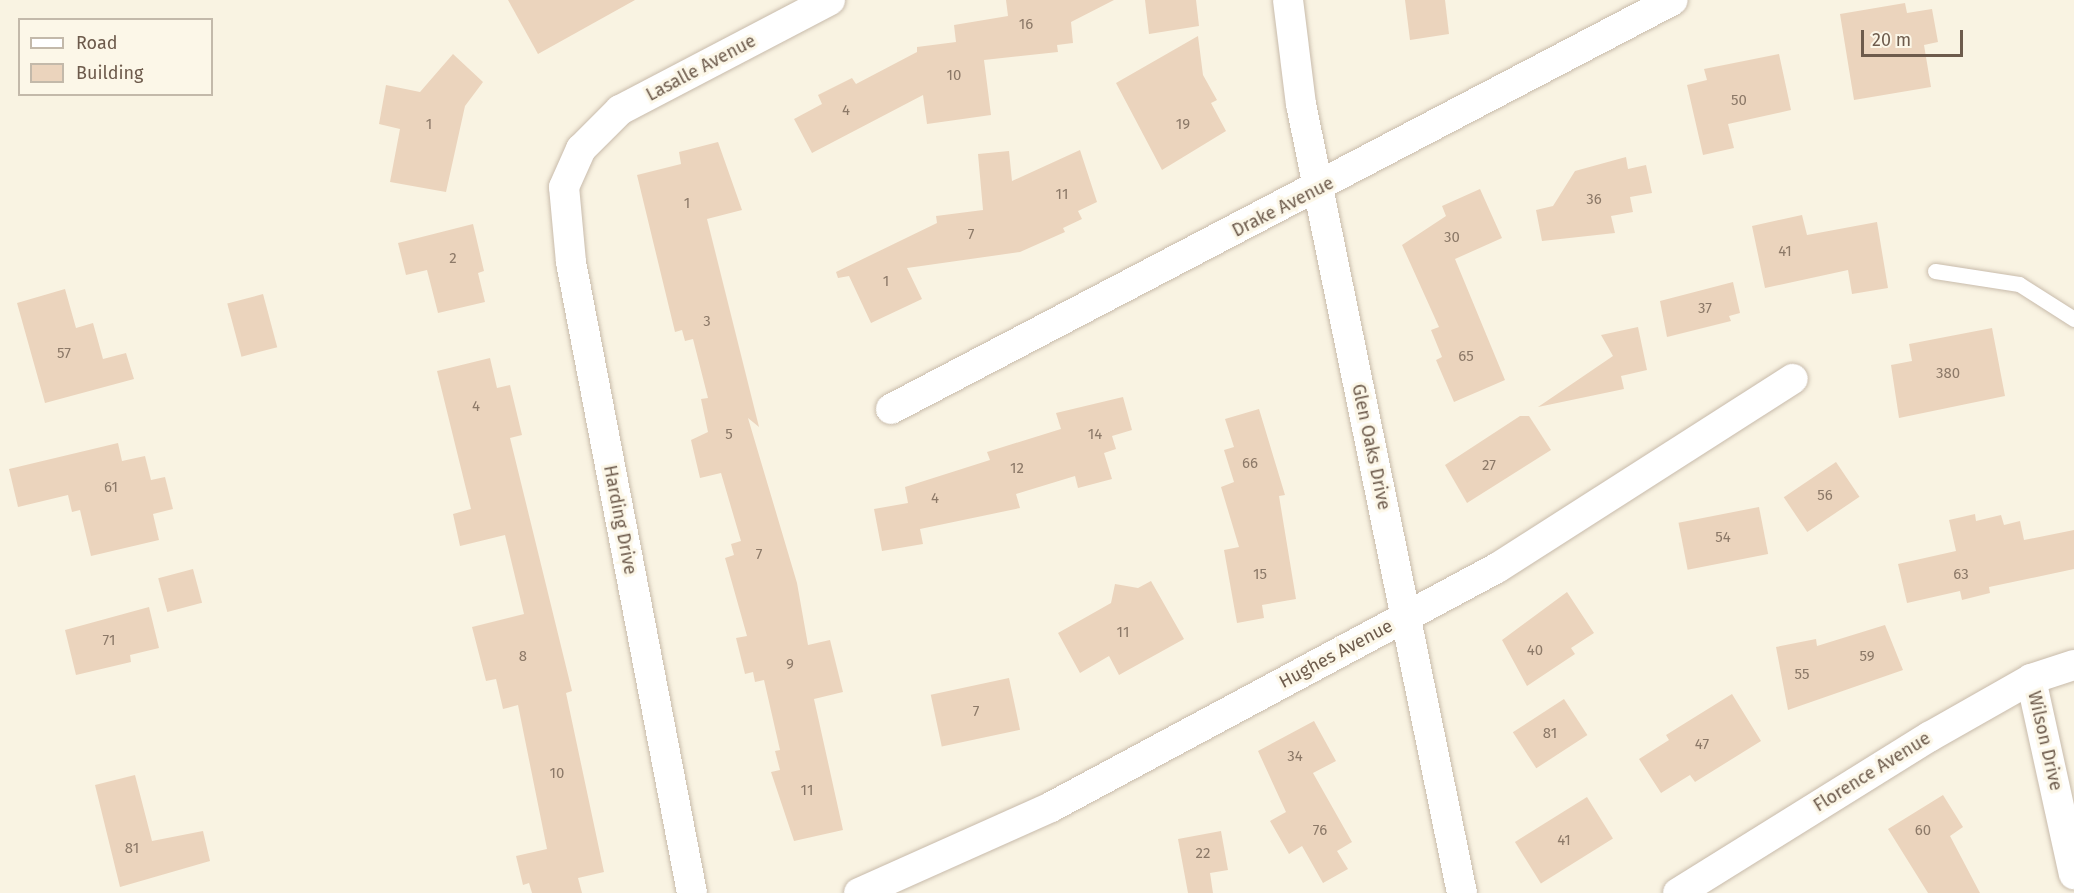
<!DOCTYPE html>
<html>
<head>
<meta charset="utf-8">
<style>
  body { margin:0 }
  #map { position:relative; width:2074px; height:893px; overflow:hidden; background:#f9f3e2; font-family:"Fira Sans",sans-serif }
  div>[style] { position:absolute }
  .building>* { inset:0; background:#ebd4bd; transform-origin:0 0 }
  .roads { filter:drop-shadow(0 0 2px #c8bbab) drop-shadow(0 0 2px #c8bbab) }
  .lane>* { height:15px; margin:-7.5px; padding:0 7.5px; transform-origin:7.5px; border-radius:7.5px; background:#fff }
  .street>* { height:30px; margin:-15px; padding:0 15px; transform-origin:15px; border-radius:15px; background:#fff }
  span { translate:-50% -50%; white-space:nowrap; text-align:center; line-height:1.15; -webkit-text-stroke:6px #fcf7e8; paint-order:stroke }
  .number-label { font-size:15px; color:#8c7968 }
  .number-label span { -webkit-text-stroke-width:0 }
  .street-label { font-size:18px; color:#6d5b4c }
  .legend { position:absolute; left:18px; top:18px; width:195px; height:78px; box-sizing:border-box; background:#fcf7e8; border:2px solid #c3b9aa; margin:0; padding:8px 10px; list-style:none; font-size:18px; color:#6d5b4c }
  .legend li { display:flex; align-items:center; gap:12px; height:30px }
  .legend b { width:30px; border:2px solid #c3b9aa }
  .scale { position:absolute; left:1861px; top:30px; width:102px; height:27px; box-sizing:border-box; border:3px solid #6d5b4c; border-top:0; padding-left:8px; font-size:18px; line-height:21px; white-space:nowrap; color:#6d5b4c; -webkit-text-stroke:4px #fcf7e8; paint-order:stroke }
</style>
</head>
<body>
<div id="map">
  <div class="building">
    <div style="clip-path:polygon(508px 0,635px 0,538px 54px)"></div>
    <div style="clip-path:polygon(1006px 0,1114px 0,1071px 22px,1073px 43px,1057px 45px,1058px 52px,984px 60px,991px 115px,927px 124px,923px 95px,812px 153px,794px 119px,822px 104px,818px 95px,852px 78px,856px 84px,917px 52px,917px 47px,956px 42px,954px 25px,1008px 16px)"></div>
    <div style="clip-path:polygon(1145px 0,1196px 0,1199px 26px,1149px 34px)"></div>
    <div style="clip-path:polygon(1405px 0,1445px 0,1449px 34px,1410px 40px)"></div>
    <div style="clip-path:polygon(1905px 3px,1907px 13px,1932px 9px,1938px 42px,1924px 45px,1931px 87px,1854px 100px,1840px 14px)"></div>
    <div style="clip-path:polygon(1198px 36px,1203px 75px,1217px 100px,1211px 103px,1226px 131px,1162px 170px,1116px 83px)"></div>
    <div style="clip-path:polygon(453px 54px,483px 82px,465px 106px,446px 192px,390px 182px,400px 129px,379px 124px,386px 85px,420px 92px)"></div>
    <div style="clip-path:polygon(1779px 54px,1791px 110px,1728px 124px,1734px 148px,1703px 155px,1687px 85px,1707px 80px,1704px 69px)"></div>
    <div style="clip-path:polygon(718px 142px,742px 210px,707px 219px,759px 427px,748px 418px,797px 583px,808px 645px,830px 640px,843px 692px,814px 699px,843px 830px,794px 841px,771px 772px,780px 770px,775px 751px,780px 750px,764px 680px,755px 682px,753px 672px,745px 674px,736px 638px,747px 636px,725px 558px,734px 555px,731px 544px,741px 541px,721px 473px,700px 478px,691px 440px,708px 432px,701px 399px,708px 398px,693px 339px,685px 341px,682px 330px,675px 332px,637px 175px,681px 164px,679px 152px)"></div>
    <div style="clip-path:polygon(1080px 150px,1097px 202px,1078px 211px,1082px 219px,1063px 228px,1065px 232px,1020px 252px,907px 268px,922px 299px,871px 323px,849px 276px,838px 278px,836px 272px,937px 223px,936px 216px,983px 210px,978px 154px,1009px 151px,1012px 181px)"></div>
    <div style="clip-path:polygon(1626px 157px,1628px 169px,1646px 165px,1652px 193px,1630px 197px,1633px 212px,1611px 216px,1615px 233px,1542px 241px,1536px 210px,1553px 206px,1575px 171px)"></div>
    <div style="clip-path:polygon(1480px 189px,1502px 238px,1455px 259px,1505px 380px,1454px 402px,1436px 360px,1442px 357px,1431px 330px,1439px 327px,1402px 245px,1446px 216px,1442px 206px)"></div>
    <div style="clip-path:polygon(1802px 215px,1807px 235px,1877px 222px,1888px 288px,1852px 294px,1848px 270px,1765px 288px,1752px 226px)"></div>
    <div style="clip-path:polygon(473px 224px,484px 271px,478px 273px,485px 302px,438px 313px,427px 270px,406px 275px,398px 243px)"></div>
    <div style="clip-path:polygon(1733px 282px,1740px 313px,1729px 316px,1731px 321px,1667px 337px,1660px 301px)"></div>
    <div style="clip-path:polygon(65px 289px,76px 328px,93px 323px,103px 359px,126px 353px,134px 379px,45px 403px,17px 303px)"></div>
    <div style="left:263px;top:294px;width:55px;height:37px;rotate:75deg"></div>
    <div style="clip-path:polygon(1638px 327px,1647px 370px,1621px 376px,1624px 389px,1538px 407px,1613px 356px,1601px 335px)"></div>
    <div style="clip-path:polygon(1992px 328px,2005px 396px,1899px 418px,1891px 365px,1912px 361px,1909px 344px)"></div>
    <div style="clip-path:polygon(490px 358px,497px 388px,510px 385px,522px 435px,510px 438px,572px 691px,566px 693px,604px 872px,578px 878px,582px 893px,532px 893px,529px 883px,523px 885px,516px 856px,547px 849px,518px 705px,503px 709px,496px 679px,486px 681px,472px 627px,524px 614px,505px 535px,460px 546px,453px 514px,471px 509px,437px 371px)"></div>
    <div style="clip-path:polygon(1123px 397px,1132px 430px,1112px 436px,1116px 449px,1104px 453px,1112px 479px,1078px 488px,1075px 476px,1016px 494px,1020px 508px,920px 529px,923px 544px,882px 551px,874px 509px,908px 503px,905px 487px,990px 460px,987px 452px,1061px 429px,1056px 413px)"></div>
    <div style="clip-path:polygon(1259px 409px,1285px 495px,1279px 496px,1296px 599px,1262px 605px,1264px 618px,1237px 623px,1224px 550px,1239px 547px,1221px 487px,1234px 482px,1224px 450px,1234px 447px,1225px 419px)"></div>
    <div style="clip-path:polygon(1520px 416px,1529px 416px,1551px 450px,1467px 503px,1445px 465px)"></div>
    <div style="clip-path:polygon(118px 443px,122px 461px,145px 456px,151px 480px,165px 477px,173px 509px,153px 514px,159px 540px,91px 556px,80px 510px,72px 512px,68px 495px,18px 507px,9px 469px)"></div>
    <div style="left:1836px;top:462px;width:42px;height:63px;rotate:56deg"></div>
    <div style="left:1759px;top:507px;width:48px;height:82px;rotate:79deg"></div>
    <div style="clip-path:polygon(1975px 514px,1976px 521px,2001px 515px,2004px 525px,2020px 521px,2024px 540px,2074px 530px,2074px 569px,1989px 587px,1990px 593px,1962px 600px,1960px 591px,1907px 603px,1898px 564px,1956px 551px,1949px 520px)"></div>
    <div style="left:193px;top:569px;width:35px;height:36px;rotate:75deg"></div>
    <div style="clip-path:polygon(1151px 581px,1184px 639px,1119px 675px,1109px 656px,1080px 673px,1058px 633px,1111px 603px,1115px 584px,1138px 588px)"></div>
    <div style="clip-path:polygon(1567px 592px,1594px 633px,1571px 648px,1575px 654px,1527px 686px,1502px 640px)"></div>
    <div style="clip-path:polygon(149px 607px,159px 648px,130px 655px,131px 662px,76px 675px,65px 630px)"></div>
    <div style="clip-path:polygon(1885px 625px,1903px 670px,1788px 710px,1776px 647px,1816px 639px,1817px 646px)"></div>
    <div style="left:1009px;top:678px;width:53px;height:80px;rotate:78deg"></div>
    <div style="clip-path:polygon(1732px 694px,1761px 741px,1695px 782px,1690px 775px,1661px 793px,1639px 759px,1669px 740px,1666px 735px)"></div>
    <div style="left:1564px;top:699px;width:43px;height:61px;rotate:57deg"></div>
    <div style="clip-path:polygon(1314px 721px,1336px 761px,1313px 773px,1352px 842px,1337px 851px,1348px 869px,1323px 883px,1302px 846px,1289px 854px,1270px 821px,1286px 812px,1258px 751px)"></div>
    <div style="clip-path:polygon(135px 775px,152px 841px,203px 831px,210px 861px,120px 887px,95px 785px)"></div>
    <div style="clip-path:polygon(1943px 795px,1963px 827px,1950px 836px,1980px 893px,1928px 893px,1888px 829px)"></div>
    <div style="left:1587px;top:797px;width:49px;height:85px;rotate:58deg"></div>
    <div style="clip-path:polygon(1221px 831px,1228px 870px,1210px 873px,1213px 893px,1188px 893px,1178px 839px)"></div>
  </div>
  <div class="roads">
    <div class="lane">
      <div style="left:1935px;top:271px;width:85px;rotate:8.8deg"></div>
      <div style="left:2019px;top:284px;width:65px;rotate:32.5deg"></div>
    </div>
    <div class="street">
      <div style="left:1288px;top:0;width:105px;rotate:82.9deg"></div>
      <div style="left:1301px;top:104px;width:805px;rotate:78.47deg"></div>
      <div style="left:891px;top:409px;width:882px;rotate:-27.61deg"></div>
      <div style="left:2031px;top:679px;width:200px;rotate:77.6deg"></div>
      <div style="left:692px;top:893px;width:642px;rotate:-100.86deg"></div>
      <div style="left:571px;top:262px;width:75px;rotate:-95.3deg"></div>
      <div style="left:564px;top:187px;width:42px;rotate:-65.9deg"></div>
      <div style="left:581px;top:149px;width:55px;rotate:-45deg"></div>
      <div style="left:620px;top:110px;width:237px;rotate:-27.6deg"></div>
      <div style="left:859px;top:893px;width:210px;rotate:-24.1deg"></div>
      <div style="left:1051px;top:807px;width:506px;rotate:-28.19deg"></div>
      <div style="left:1497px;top:568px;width:351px;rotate:-32.6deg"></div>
      <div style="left:1678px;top:893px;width:296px;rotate:-31.9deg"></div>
      <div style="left:1929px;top:737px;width:117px;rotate:-29.6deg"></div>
      <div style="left:2031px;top:679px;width:45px;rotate:-18deg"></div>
    </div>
  </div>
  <div class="number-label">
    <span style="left:1026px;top:25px">16</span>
    <span style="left:954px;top:76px">10</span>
    <span style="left:1739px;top:101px">50</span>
    <span style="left:846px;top:111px">4</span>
    <span style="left:429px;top:125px">1</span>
    <span style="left:1183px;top:125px">19</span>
    <span style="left:1062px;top:195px">11</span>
    <span style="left:1594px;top:200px">36</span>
    <span style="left:687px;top:204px">1</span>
    <span style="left:971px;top:235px">7</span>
    <span style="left:1452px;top:238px">30</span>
    <span style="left:1785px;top:252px">41</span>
    <span style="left:453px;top:259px">2</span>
    <span style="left:886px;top:282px">1</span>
    <span style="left:1705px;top:309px">37</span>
    <span style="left:707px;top:322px">3</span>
    <span style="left:64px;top:354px">57</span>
    <span style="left:1466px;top:357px">65</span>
    <span style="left:1948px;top:374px">380</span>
    <span style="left:476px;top:407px">4</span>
    <span style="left:729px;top:435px">5</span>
    <span style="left:1095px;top:435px">14</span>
    <span style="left:1250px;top:464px">66</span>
    <span style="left:1489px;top:466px">27</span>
    <span style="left:1017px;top:469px">12</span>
    <span style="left:111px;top:488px">61</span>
    <span style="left:1825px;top:496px">56</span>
    <span style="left:935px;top:499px">4</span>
    <span style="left:1723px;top:538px">54</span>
    <span style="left:759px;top:555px">7</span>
    <span style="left:1260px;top:575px">15</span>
    <span style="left:1961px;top:575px">63</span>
    <span style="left:1123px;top:633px">11</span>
    <span style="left:109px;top:641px">71</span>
    <span style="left:1535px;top:651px">40</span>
    <span style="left:523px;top:657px">8</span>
    <span style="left:1867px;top:657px">59</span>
    <span style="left:790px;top:665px">9</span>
    <span style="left:1802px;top:675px">55</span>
    <span style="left:976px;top:712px">7</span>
    <span style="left:1550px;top:734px">81</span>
    <span style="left:1702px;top:745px">47</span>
    <span style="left:1295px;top:757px">34</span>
    <span style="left:557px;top:774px">10</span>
    <span style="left:807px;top:791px">11</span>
    <span style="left:1320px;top:831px">76</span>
    <span style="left:1923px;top:831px">60</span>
    <span style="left:1564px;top:841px">41</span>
    <span style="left:132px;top:849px">81</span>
    <span style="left:1203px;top:854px">22</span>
  </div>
  <div class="street-label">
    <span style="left:701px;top:68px;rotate:-28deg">Lasalle Avenue</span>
    <span style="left:1283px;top:207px;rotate:-27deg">Drake Avenue</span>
    <span style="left:1371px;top:447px;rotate:78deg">Glen Oaks Drive</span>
    <span style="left:620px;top:520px;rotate:79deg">Harding Drive</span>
    <span style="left:1336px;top:654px;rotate:-28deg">Hughes Avenue</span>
    <span style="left:2045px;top:741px;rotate:77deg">Wilson Drive</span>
    <span style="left:1872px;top:772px;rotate:-32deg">Florence Avenue</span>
  </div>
  <ul class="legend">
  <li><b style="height:8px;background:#fff"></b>Road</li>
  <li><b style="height:16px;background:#ebd4bd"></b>Building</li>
  </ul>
  <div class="scale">20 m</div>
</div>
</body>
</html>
